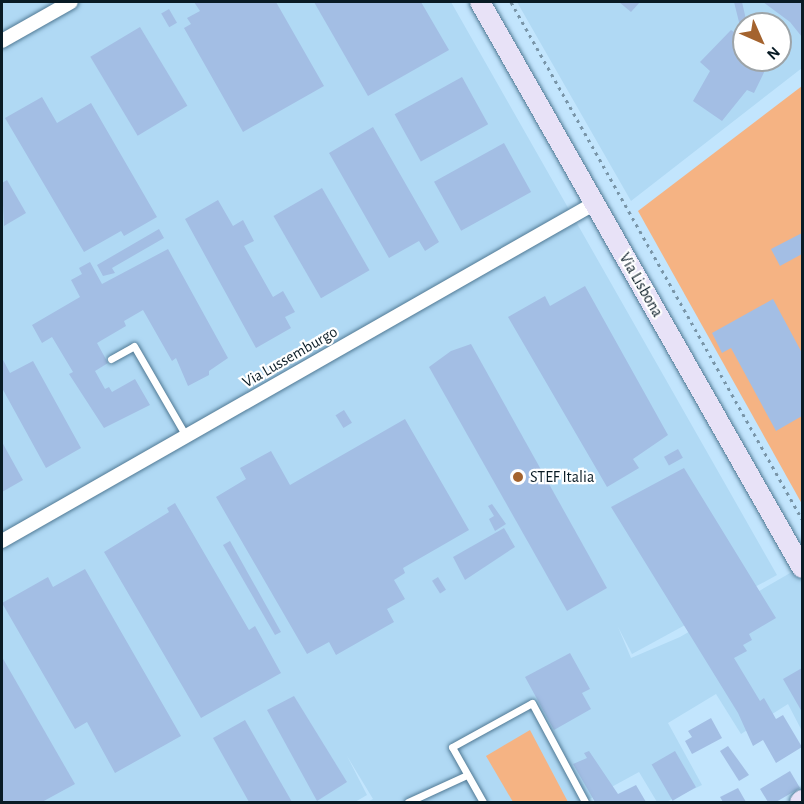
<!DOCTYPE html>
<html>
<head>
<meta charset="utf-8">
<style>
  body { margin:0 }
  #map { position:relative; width:804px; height:804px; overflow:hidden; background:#c2e5fd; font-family:"Alegreya Sans",sans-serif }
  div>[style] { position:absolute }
  .built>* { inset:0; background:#b0d9f4 }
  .green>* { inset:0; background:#f5b383 }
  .building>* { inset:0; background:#a3bee4; transform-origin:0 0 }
  .path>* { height:3px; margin-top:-1.5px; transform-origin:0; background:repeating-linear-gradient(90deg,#7995a8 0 3px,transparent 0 7.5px) }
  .roads { filter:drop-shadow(0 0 2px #507994) drop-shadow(0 0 2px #507994) }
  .lane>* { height:7px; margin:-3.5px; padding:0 3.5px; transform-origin:3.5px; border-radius:3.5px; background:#fff }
  .street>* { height:14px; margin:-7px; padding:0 7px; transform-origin:7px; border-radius:7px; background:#fff }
  .secondary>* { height:20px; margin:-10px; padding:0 10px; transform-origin:10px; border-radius:10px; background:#e8e2f7 }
  .dots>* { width:16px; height:16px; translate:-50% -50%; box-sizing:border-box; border:3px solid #fff; border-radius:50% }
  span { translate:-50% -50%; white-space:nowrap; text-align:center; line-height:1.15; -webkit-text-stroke:4.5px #fff; paint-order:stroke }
  .street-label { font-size:16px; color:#091b25 }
  .poi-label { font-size:16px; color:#091b25 }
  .left { translate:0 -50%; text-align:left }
  .frame { position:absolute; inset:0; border:3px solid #091b25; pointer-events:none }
  .north { position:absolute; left:732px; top:12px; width:60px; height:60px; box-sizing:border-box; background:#fff; border:2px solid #9da4a8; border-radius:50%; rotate:135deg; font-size:16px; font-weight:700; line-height:24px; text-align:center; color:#091b25 }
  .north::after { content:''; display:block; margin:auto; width:21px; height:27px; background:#a4632e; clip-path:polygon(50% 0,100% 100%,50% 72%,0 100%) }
</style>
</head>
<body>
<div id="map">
  <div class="built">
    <div style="clip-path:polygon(2px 2px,451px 2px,777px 575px,632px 654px,618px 627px,631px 658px,680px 637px,797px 569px,802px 578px,802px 731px,788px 704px,741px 734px,716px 694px,668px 723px,702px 785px,666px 802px,657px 802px,639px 772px,584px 802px,367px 802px,373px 799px,347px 756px,367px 795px,355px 802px,2px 802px)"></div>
    <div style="clip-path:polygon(evenodd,517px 2px,802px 2px,802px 68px,631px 201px,517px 2px,744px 24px,780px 24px,780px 60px,744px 60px,744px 24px)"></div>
  </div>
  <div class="green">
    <div style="clip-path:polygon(802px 86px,802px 504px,638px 211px)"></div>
    <div style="clip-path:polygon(530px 730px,568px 802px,513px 802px,486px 756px)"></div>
  </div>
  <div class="building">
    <div style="clip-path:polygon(194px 2px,276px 2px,324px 86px,243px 132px,184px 28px,191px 24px,187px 18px,200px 11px)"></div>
    <div style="clip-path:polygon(314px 2px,421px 2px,449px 50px,368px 96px)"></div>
    <div style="clip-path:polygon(619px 2px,640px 2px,631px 12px)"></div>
    <div style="clip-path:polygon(734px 2px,742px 2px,747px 24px,739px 38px,744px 43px,744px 60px,770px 60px,754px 93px,747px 90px,722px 121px,693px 101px,710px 71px,700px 62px,731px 30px,734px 32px,740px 26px)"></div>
    <div style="clip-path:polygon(763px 2px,802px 2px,802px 37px,790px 22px)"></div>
    <div style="left:169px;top:9px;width:16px;height:9px;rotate:60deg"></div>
    <div style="left:140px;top:27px;width:92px;height:58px;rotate:59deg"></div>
    <div style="left:462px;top:77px;width:54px;height:77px;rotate:61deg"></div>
    <div style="clip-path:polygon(42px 97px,57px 123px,91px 103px,157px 217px,124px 236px,121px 231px,84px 252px,5px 118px)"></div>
    <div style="clip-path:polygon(373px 127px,439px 242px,425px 251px,419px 241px,389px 258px,329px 153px)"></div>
    <div style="left:504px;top:143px;width:56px;height:80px;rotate:61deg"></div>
    <div style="clip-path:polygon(7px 180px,26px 213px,4px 226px,2px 183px)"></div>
    <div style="left:322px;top:188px;width:95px;height:56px;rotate:60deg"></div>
    <div style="clip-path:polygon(218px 200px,233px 226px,243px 220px,254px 241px,244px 246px,273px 297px,283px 291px,295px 312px,285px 317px,291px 328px,256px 348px,185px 219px)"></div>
    <div style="clip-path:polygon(159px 229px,164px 238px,112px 268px,115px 273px,103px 276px,97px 265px)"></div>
    <div style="clip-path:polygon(802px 233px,802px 254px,780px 266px,771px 249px)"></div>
    <div style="clip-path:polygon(168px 249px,228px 358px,209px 371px,209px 375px,188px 386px,176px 358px,172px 361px,143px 310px,124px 321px,126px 326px,97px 343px,108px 363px,95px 371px,105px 389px,109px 387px,112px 392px,135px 379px,150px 405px,104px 428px,69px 374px,73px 372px,52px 337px,42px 343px,32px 325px,80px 297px,71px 280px,82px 274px,79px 268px,90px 262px,102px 284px)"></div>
    <div style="clip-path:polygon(585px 286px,668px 435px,633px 459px,639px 468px,607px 487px,508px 317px,545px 296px,550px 306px)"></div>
    <div style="clip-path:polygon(773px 299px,802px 353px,802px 416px,776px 431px,731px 348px,722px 353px,712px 333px)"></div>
    <div style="clip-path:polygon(471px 344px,607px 588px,567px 611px,429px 367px,451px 351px)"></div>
    <div style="clip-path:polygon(2px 358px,10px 373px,33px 361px,81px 448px,46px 468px,2px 388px)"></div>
    <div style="left:344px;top:410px;width:15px;height:10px;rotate:58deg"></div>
    <div style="clip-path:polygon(405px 419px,469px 530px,403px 568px,405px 573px,394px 580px,405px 599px,387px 609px,394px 622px,336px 655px,329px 642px,307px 654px,216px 497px,246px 479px,240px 468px,271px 451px,290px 485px)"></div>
    <div style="clip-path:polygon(2px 442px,23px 480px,2px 492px)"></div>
    <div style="left:678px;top:449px;width:10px;height:16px;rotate:61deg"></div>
    <div style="clip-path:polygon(684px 468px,776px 618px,749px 634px,752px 640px,743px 645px,747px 651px,734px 658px,760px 701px,764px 698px,776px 719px,783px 715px,802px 747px,776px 763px,763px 740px,753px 746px,738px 713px,611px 507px)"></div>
    <div style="clip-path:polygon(175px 503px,249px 630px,255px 626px,281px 673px,201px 718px,104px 552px,169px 512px,167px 508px)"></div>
    <div style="clip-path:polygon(492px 504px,506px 524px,495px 531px,489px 519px,494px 516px,488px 506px)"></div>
    <div style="clip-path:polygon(504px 528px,515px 547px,465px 580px,453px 557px)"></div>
    <div style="clip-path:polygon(230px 541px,281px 632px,275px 635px,223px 545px)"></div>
    <div style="clip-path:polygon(85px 569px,181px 736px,115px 773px,87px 722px,75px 729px,2px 603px,48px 577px,53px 587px)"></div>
    <div style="left:438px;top:577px;width:15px;height:7px;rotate:58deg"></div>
    <div style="clip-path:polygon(570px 653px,590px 689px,582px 693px,591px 709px,554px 730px,525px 677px)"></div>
    <div style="clip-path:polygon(2px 657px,75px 784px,42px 802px,2px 802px)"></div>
    <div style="clip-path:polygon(802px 668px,802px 712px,783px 679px)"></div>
    <div style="clip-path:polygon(294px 696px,347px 782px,317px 801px,267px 710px)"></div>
    <div style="clip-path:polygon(711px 718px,722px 738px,692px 754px,685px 741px,692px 737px,688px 731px)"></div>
    <div style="clip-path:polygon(245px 720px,292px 802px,249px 802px,213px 738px)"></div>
    <div style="clip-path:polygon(728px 746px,749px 775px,739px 781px,720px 751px)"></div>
    <div style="clip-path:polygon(589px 751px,618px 794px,636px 785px,646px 802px,595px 802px,573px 764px,587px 758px,584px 753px)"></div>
    <div style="left:675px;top:751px;width:42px;height:27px;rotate:60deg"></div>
    <div style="clip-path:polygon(790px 771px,800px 788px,776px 802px,768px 802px,760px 789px)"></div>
    <div style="clip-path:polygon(738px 788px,746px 802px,723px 802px,720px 797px)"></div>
  </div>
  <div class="path">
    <div style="left:511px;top:2px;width:593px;rotate:60.63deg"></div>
  </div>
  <div class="roads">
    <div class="lane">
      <div style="left:111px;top:359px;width:26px;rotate:-29deg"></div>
      <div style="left:134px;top:346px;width:104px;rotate:60deg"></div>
      <div style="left:408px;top:802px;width:65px;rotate:-24.6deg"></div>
      <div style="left:483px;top:802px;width:63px;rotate:-119.4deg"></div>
      <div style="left:452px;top:747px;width:91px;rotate:-28.8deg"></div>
      <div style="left:532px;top:703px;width:112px;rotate:61.8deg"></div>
    </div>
    <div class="street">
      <div style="left:2px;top:41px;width:79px;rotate:-29.5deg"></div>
      <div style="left:2px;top:541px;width:683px;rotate:-29.68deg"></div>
    </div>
    <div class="secondary">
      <div style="left:480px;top:2px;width:651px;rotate:60.36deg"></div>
      <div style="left:800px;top:802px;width:3px;rotate:-45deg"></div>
    </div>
  </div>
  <div class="dots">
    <div style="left:518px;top:477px;background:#a4632e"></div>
  </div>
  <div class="street-label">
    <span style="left:641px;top:285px;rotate:60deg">Via Lisbona</span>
    <span style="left:290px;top:357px;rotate:-30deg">Via Lussemburgo</span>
  </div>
  <div class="poi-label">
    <span class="left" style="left:530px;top:477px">STEF Italia</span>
  </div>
  <div class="frame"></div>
  <div class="north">N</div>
</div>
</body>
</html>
